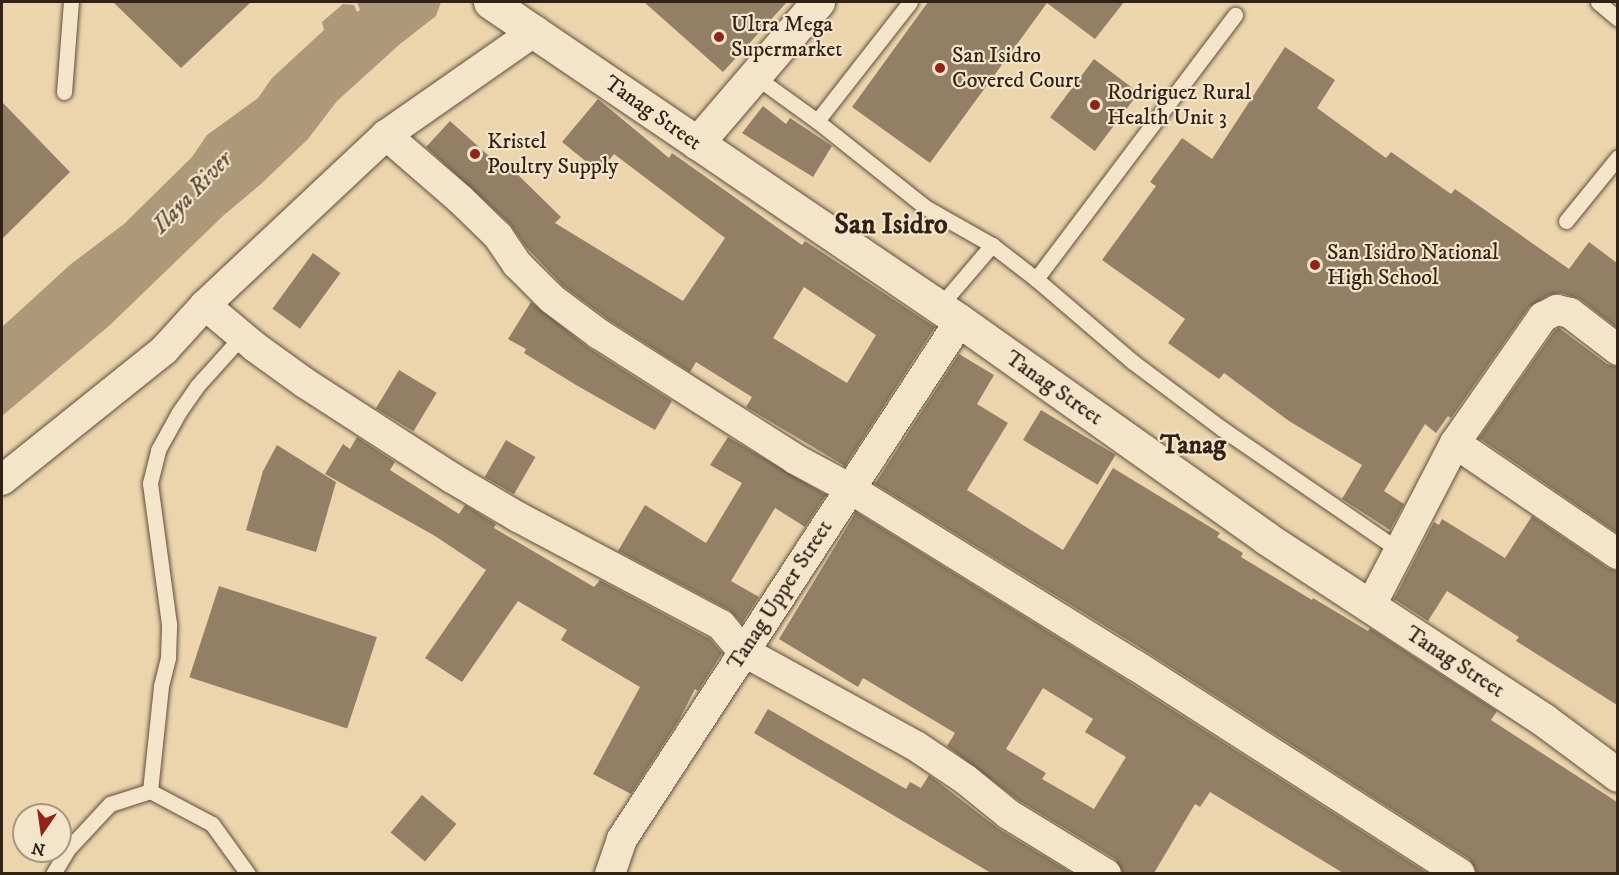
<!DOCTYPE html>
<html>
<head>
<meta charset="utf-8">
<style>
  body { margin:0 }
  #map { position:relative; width:1619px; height:875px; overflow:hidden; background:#ecd5ad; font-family:"IM FELL DW Pica",serif }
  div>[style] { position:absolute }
  .water>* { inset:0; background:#ad987a }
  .building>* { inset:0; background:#937f65; transform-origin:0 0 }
  .roads { filter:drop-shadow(0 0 2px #604f3c) drop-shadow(0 0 2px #604f3c) }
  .lane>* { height:15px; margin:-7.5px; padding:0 7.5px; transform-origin:7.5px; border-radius:7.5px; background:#f3e4ca }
  .street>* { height:30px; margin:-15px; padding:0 15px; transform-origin:15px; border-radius:15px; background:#f3e4ca }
  .secondary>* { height:33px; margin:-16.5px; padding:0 16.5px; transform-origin:16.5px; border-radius:16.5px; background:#f3e4ca }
  .dots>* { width:16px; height:16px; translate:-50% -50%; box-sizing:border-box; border:3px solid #f3e4ca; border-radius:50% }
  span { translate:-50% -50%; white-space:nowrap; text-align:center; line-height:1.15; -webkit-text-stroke:4.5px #f3e4ca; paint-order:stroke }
  .poi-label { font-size:22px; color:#322216 }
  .left { translate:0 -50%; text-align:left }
  .street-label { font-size:22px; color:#322216 }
  .water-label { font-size:24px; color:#5d4b39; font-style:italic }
  .quarter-label { font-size:26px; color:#322216; font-weight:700 }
  .district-label { font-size:28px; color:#322216; font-weight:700 }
  .frame { position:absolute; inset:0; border:3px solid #322216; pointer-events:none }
  .north { position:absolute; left:12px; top:803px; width:60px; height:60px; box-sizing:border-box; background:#f3e4ca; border:2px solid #a69682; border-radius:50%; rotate:193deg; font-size:16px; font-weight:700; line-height:24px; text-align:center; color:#322216 }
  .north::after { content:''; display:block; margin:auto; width:21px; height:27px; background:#8f2418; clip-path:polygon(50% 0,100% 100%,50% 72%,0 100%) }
</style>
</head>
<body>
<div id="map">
  <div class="water">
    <div style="clip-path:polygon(357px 2px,441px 2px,436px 16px,400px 44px,337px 101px,308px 139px,261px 184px,224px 215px,110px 325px,2px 416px,2px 327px,71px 264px,124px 224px,192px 157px,207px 135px,258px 98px,272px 78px,324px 30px,322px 22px,343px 4px,354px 5px,357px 12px,360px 10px)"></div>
  </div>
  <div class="building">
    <div style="clip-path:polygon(113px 2px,251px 2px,181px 68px)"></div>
    <div style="clip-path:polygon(644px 2px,787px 2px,723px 72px)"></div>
    <div style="clip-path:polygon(928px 2px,1124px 2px,1095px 39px,1047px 3px,930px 163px,852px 107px)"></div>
    <div style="clip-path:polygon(1285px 47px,1335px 80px,1317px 108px,1386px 158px,1391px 152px,1451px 194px,1455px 189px,1569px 269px,1589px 242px,1617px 263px,1617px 328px,1580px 299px,1561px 293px,1549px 295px,1529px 307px,1451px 418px,1448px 416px,1436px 433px,1425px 424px,1384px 491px,1404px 504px,1390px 530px,1342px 499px,1362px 465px,1289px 421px,1224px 373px,1219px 379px,1168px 343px,1185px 319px,1102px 260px,1156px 186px,1150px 182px,1182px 138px,1212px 159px)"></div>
    <div style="left:1094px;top:59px;width:56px;height:73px;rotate:37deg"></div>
    <div style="clip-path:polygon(evenodd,598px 99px,669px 158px,672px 153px,802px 245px,805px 241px,935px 327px,845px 466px,746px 407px,752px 397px,696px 362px,690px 372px,609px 320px,563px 286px,526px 247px,510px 224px,426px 147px,450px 121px,508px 173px,512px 169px,561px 217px,555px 223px,683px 301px,725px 238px,614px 154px,599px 172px,562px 142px,598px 99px,804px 287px,876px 335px,847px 383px,773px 338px,804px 287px)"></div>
    <div style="clip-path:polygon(2px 102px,70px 172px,2px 239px)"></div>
    <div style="clip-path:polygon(763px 106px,786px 124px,790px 118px,832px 146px,813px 177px,742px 133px)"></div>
    <div style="left:313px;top:253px;width:34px;height:69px;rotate:36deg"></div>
    <div style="clip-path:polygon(531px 302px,589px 348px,672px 401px,655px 430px,576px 385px,524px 353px,526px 349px,508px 339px)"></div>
    <div style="clip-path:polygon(1559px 328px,1607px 364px,1617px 367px,1617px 533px,1479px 438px,1555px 330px)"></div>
    <div style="clip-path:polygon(959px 354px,994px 375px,977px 404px,1008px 423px,967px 490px,1063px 550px,1113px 468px,1220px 533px,1217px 537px,1243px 553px,1241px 557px,1312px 600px,1313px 598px,1368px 631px,1370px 628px,1497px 711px,1491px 720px,1617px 802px,1617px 873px,1477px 873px,1469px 859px,1144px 650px,875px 484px)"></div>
    <div style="left:399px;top:370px;width:44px;height:45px;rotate:31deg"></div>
    <div style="left:1041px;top:410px;width:87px;height:35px;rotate:31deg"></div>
    <div style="clip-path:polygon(357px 437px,395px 462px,390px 470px,459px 514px,465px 505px,496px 524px,494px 528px,594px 587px,600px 580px,710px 639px,722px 653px,698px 691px,695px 689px,679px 720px,631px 794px,593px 774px,640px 687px,561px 640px,567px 630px,518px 601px,462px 682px,425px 658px,486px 570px,435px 536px,325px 474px,343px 444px,350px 449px)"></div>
    <div style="clip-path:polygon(728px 437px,826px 495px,805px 527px,775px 508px,731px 581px,759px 597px,742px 623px,729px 610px,618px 551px,645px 505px,706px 543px,742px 483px,710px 465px)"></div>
    <div style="left:506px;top:440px;width:34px;height:43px;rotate:30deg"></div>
    <div style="clip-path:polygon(277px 445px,336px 482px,316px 552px,246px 530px,263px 471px)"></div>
    <div style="clip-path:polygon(evenodd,856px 512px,1126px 680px,1427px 873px,1343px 873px,1210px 792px,1200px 807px,1195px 804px,1154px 873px,1123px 873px,1115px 859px,1018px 800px,947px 746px,955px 733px,863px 678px,858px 687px,779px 639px,856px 512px,1043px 688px,1093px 719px,1085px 732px,1126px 757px,1094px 809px,1042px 779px,1046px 773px,1006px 749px,1043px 688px)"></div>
    <div style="clip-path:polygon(1532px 516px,1608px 568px,1617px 571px,1617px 705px,1516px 641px,1519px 637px,1447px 591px,1428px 621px,1394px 599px,1434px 522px,1439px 525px,1442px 519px,1505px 558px)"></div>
    <div style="left:219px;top:586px;width:166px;height:96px;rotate:18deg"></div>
    <div style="clip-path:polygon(768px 709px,906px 789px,910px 782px,921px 788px,929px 775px,999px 829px,1072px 873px,991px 873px,754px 733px)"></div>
    <div style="left:422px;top:795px;width:45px;height:49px;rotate:40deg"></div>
  </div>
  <div class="roads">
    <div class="lane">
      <div style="left:1598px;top:2px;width:26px;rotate:40deg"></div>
      <div style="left:756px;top:77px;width:75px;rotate:35.8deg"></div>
      <div style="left:817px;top:121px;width:138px;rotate:38.5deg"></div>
      <div style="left:925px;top:207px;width:77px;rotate:29.6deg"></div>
      <div style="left:992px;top:245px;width:56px;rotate:37.7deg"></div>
      <div style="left:1036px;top:279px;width:128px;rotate:40.6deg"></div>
      <div style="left:1133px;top:362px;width:110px;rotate:36.9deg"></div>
      <div style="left:1221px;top:428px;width:217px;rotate:34.5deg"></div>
      <div style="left:64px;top:92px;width:90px;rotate:-85.6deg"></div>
      <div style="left:817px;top:121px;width:151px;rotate:-52deg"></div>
      <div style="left:1566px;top:221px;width:82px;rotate:-50.9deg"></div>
      <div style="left:1036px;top:279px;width:331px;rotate:-53deg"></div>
      <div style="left:939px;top:307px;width:82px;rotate:-49.5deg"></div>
      <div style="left:150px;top:791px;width:106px;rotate:-84deg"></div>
      <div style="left:161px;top:686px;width:30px;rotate:-76deg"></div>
      <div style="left:168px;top:657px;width:33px;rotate:-88deg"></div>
      <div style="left:169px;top:624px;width:142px;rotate:-97.7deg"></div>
      <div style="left:150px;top:483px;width:34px;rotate:-76deg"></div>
      <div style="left:158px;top:450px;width:43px;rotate:-61.1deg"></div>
      <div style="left:179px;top:412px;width:32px;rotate:-55deg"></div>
      <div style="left:197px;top:386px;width:67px;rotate:-48deg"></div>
      <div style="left:53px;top:874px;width:29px;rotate:-59deg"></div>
      <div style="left:68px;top:849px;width:62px;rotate:-47deg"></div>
      <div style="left:110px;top:804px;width:42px;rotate:-18deg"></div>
      <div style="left:150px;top:791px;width:70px;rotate:28deg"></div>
      <div style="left:212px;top:824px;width:62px;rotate:54.2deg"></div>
    </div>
    <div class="street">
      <div style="left:386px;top:135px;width:98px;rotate:40.9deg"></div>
      <div style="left:460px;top:199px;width:53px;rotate:44.2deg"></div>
      <div style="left:498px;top:236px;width:34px;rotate:56deg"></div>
      <div style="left:517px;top:264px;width:49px;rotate:45deg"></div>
      <div style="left:552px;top:299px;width:59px;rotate:36.7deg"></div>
      <div style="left:599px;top:334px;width:232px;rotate:32.5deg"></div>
      <div style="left:795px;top:459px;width:61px;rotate:28.2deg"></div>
      <div style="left:849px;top:488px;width:336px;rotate:31.8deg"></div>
      <div style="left:1135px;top:665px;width:386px;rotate:32.7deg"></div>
      <div style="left:205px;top:305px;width:65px;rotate:40deg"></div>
      <div style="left:255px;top:347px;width:62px;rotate:35.8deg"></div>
      <div style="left:305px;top:383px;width:175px;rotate:32.9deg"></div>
      <div style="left:452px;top:478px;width:77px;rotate:30.6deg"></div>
      <div style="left:518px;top:517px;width:230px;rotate:28deg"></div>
      <div style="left:721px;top:625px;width:34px;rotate:50deg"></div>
      <div style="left:743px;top:651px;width:197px;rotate:28.8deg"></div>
      <div style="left:916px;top:746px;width:59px;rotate:34deg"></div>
      <div style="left:965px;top:779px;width:55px;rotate:39.1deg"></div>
      <div style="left:1008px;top:814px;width:115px;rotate:31.5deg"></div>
      <div style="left:1455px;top:443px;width:197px;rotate:34.3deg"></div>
      <div style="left:2px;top:480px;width:208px;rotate:-38.7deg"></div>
      <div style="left:164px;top:350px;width:61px;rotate:-47.7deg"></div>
      <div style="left:205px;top:305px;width:248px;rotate:-43.2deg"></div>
      <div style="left:386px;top:135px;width:182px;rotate:-34.9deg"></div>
      <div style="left:1370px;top:607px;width:185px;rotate:-62.6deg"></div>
      <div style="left:1455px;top:443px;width:154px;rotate:-55.1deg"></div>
      <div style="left:1543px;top:317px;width:16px;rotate:-27deg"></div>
      <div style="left:1557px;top:310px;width:13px;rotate:13deg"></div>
      <div style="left:1570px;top:313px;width:61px;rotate:37.6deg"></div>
      <div style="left:610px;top:874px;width:37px;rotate:-71deg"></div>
      <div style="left:622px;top:839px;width:619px;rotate:-56.88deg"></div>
    </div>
    <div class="secondary">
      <div style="left:490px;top:2px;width:568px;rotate:34.17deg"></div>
      <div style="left:960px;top:321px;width:375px;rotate:35.3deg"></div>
      <div style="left:1266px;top:538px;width:332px;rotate:33.2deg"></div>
      <div style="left:1544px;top:720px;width:92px;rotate:36.6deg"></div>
      <div style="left:697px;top:143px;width:186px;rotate:-49.4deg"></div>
    </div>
  </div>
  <div class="dots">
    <div style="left:719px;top:37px;background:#8f2418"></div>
    <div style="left:940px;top:68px;background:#8f2418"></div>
    <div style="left:1095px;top:105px;background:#8f2418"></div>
    <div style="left:475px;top:154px;background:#8f2418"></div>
    <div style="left:1315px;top:265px;background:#8f2418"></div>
  </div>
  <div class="poi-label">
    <span class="left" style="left:731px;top:37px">Ultra Mega<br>Supermarket</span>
    <span class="left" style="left:952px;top:68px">San Isidro<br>Covered Court</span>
    <span class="left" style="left:1107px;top:105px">Rodriguez Rural<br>Health Unit 3</span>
    <span class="left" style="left:487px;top:154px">Kristel<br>Poultry Supply</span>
    <span class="left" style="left:1327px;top:265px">San Isidro National<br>High School</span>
  </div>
  <div class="street-label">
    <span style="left:653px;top:113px;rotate:35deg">Tanag Street</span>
    <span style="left:1054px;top:388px;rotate:35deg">Tanag Street</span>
    <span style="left:780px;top:595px;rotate:-57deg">Tanag Upper Street</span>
    <span style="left:1455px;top:662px;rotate:33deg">Tanag Street</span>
  </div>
  <div class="water-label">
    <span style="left:193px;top:193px;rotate:-46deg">Ilaya River</span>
  </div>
  <div class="quarter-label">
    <span style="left:1193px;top:446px">Tanag</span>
  </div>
  <div class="district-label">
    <span style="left:891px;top:225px">San Isidro</span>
  </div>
  <div class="frame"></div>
  <div class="north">N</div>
</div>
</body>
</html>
